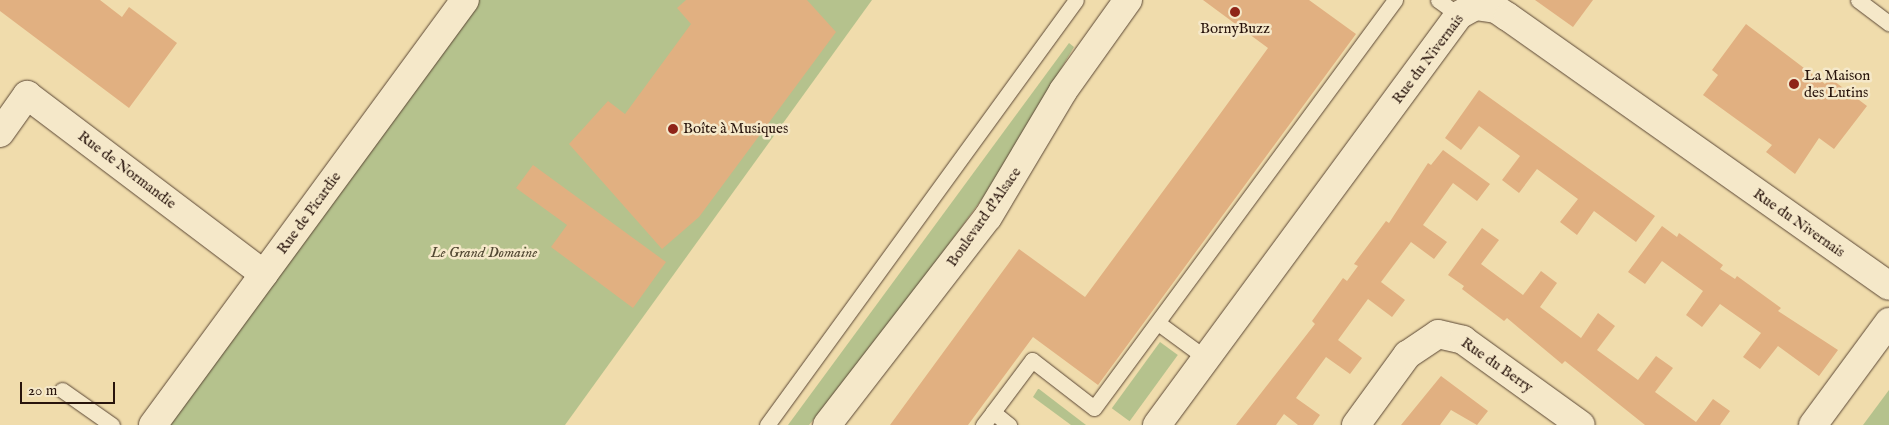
<!DOCTYPE html>
<html>
<head>
<meta charset="utf-8">
<style>
  body { margin:0 }
  #map { position:relative; width:1889px; height:425px; overflow:hidden; background:#f0dcac; font-family:"IM FELL English",serif }
  div>[style] { position:absolute }
  .green>* { inset:0; background:#b5c28d; transform-origin:0 0 }
  .building>* { inset:0; background:#e1b081 }
  .roads { filter:drop-shadow(0 0 1px #5a4634) drop-shadow(0 0 1px #5a4634) }
  .service>* { height:15px; margin:-7.5px; padding:0 7.5px; transform-origin:7.5px; border-radius:7.5px; background:#f5e8c9 }
  .minor>* { height:28px; margin:-14px; padding:0 14px; transform-origin:14px; border-radius:14px; background:#f5e8c9 }
  .tertiary>* { height:28px; margin:-14px; padding:0 14px; transform-origin:14px; border-radius:14px; background:#f5e8c9 }
  .dots>* { width:14px; height:14px; translate:-50% -50%; box-sizing:border-box; border:2px solid #f5e8c9; border-radius:50% }
  span { translate:-50% -50%; white-space:nowrap; text-align:center; line-height:1.15; -webkit-text-stroke:5px #f5e8c9; paint-order:stroke }
  .poi-label { font-size:15px; color:#28140c }
  .left { translate:0 -50%; text-align:left }
  .street-label { font-size:15px; color:#28140c }
  .park-label { font-size:15px; color:#524833; font-style:italic }
  .scale { position:absolute; left:20px; top:382px; width:95px; height:22px; box-sizing:border-box; border:2px solid #28140c; border-top:0; padding-left:6px; font-size:15px; line-height:18px; white-space:nowrap; color:#28140c; -webkit-text-stroke:4px #f5e8c9; paint-order:stroke }
</style>
</head>
<body>
<div id="map">
  <div class="green">
    <div style="clip-path:polygon(465px 0,872px 0,565px 425px,153px 425px)"></div>
    <div style="clip-path:polygon(1069px 43px,1074px 47px,987px 192px,871px 351px,809px 425px,788px 425px)"></div>
    <div style="left:1160px;top:342px;width:22px;height:82px;rotate:36deg"></div>
    <div style="clip-path:polygon(1038px 389px,1039px 389px,1086px 425px,1071px 425px,1033px 397px)"></div>
    <div style="clip-path:polygon(1889px 390px,1889px 425px,1863px 425px)"></div>
  </div>
  <div class="building">
    <div style="clip-path:polygon(0 0,100px 0,122px 17px,129px 7px,177px 43px,129px 108px,0 11px)"></div>
    <div style="clip-path:polygon(686px 0,807px 0,836px 32px,699px 217px,662px 249px,569px 144px,608px 101px,625px 114px,691px 24px,677px 8px)"></div>
    <div style="clip-path:polygon(1203px 0,1309px 0,1356px 34px,1098px 385px,1033px 337px,968px 425px,890px 425px,1019px 249px,1085px 297px,1220px 114px,1268px 48px)"></div>
    <div style="clip-path:polygon(1535px 0,1593px 0,1573px 27px)"></div>
    <div style="clip-path:polygon(1746px 24px,1825px 84px,1830px 78px,1867px 106px,1834px 149px,1819px 138px,1795px 174px,1766px 152px,1772px 145px,1703px 95px,1718px 75px,1712px 70px)"></div>
    <div style="clip-path:polygon(1479px 90px,1655px 216px,1636px 242px,1594px 211px,1577px 235px,1560px 222px,1578px 199px,1537px 169px,1519px 193px,1502px 180px,1520px 156px,1479px 126px,1461px 150px,1445px 138px)"></div>
    <div style="clip-path:polygon(1443px 150px,1490px 184px,1477px 201px,1453px 183px,1423px 225px,1447px 242px,1434px 259px,1411px 242px,1381px 282px,1405px 300px,1392px 317px,1368px 299px,1338px 340px,1362px 358px,1350px 374px,1326px 357px,1296px 398px,1320px 415px,1313px 425px,1298px 425px,1284px 414px,1276px 425px,1236px 425px,1315px 324px,1312px 321px,1343px 278px,1347px 281px,1358px 266px,1354px 264px,1386px 221px,1389px 223px,1428px 163px,1431px 165px)"></div>
    <div style="clip-path:polygon(533px 165px,666px 262px,633px 308px,551px 247px,567px 225px,516px 188px)"></div>
    <div style="clip-path:polygon(1662px 226px,1677px 237px,1679px 233px,1723px 265px,1720px 269px,1735px 279px,1737px 276px,1781px 308px,1778px 311px,1838px 350px,1819px 376px,1778px 346px,1760px 369px,1743px 357px,1761px 333px,1720px 304px,1702px 327px,1686px 315px,1703px 291px,1662px 261px,1645px 284px,1628px 272px)"></div>
    <div style="clip-path:polygon(1482px 228px,1499px 240px,1481px 264px,1523px 295px,1541px 271px,1557px 283px,1540px 307px,1581px 338px,1598px 313px,1615px 326px,1597px 350px,1638px 380px,1656px 356px,1673px 368px,1655px 392px,1696px 422px,1713px 399px,1730px 411px,1720px 425px,1645px 425px,1565px 361px,1562px 364px,1507px 318px,1504px 321px,1462px 289px,1464px 286px,1448px 275px)"></div>
    <div style="clip-path:polygon(1441px 376px,1488px 411px,1477px 425px,1451px 410px,1440px 425px,1401px 425px)"></div>
  </div>
  <div class="roads">
    <div class="service">
      <div style="left:1438px;top:0;width:26px;rotate:36deg"></div>
      <div style="left:1858px;top:0;width:39px;rotate:37deg"></div>
      <div style="left:1158px;top:323px;width:61px;rotate:36.3deg"></div>
      <div style="left:62px;top:390px;width:61px;rotate:35deg"></div>
      <div style="left:993px;top:412px;width:65px;rotate:-53.1deg"></div>
      <div style="left:1032px;top:360px;width:78px;rotate:37.7deg"></div>
      <div style="left:1094px;top:408px;width:507px;rotate:-53.58deg"></div>
      <div style="left:767px;top:425px;width:525px;rotate:-53.98deg"></div>
      <div style="left:983px;top:425px;width:16px;rotate:-52deg"></div>
      <div style="left:993px;top:412px;width:21px;rotate:39deg"></div>
    </div>
    <div class="minor">
      <div style="left:0;top:133px;width:47px;rotate:-54.6deg"></div>
      <div style="left:27px;top:95px;width:297px;rotate:37.1deg"></div>
      <div style="left:153px;top:425px;width:527px;rotate:-53.72deg"></div>
      <div style="left:1157px;top:425px;width:509px;rotate:-53.63deg"></div>
      <div style="left:1459px;top:15px;width:18px;rotate:-29deg"></div>
      <div style="left:1475px;top:6px;width:21px;rotate:8deg"></div>
      <div style="left:1496px;top:9px;width:14px;rotate:34deg"></div>
      <div style="left:1508px;top:17px;width:466px;rotate:35.2deg"></div>
      <div style="left:1356px;top:425px;width:87px;rotate:-53.9deg"></div>
      <div style="left:1407px;top:355px;width:37px;rotate:-34deg"></div>
      <div style="left:1438px;top:334px;width:26px;rotate:13deg"></div>
      <div style="left:1463px;top:340px;width:145px;rotate:35.8deg"></div>
      <div style="left:1813px;top:425px;width:128px;rotate:-53.6deg"></div>
    </div>
    <div class="tertiary">
      <div style="left:827px;top:425px;width:263px;rotate:-52.3deg"></div>
      <div style="left:988px;top:217px;width:147px;rotate:-59.2deg"></div>
      <div style="left:1063px;top:91px;width:112px;rotate:-54.5deg"></div>
    </div>
  </div>
  <div class="dots">
    <div style="left:1235px;top:12px;background:#8f2418"></div>
    <div style="left:1794px;top:84px;background:#8f2418"></div>
    <div style="left:673px;top:129px;background:#8f2418"></div>
  </div>
  <div class="poi-label">
    <span style="left:1235px;top:29px">BornyBuzz</span>
    <span class="left" style="left:1804px;top:84px">La Maison<br>des Lutins</span>
    <span class="left" style="left:683px;top:129px">Boîte à Musiques</span>
  </div>
  <div class="street-label">
    <span style="left:1428px;top:59px;rotate:-53deg">Rue du Nivernais</span>
    <span style="left:127px;top:170px;rotate:37deg">Rue de Normandie</span>
    <span style="left:309px;top:213px;rotate:-54deg">Rue de Picardie</span>
    <span style="left:984px;top:217px;rotate:-55deg">Boulevard d'Alsace</span>
    <span style="left:1799px;top:223px;rotate:35deg">Rue du Nivernais</span>
    <span style="left:1497px;top:365px;rotate:35deg">Rue du Berry</span>
  </div>
  <div class="park-label">
    <span style="left:484px;top:253px">Le Grand Domaine</span>
  </div>
  <div class="scale">20 m</div>
</div>
</body>
</html>
